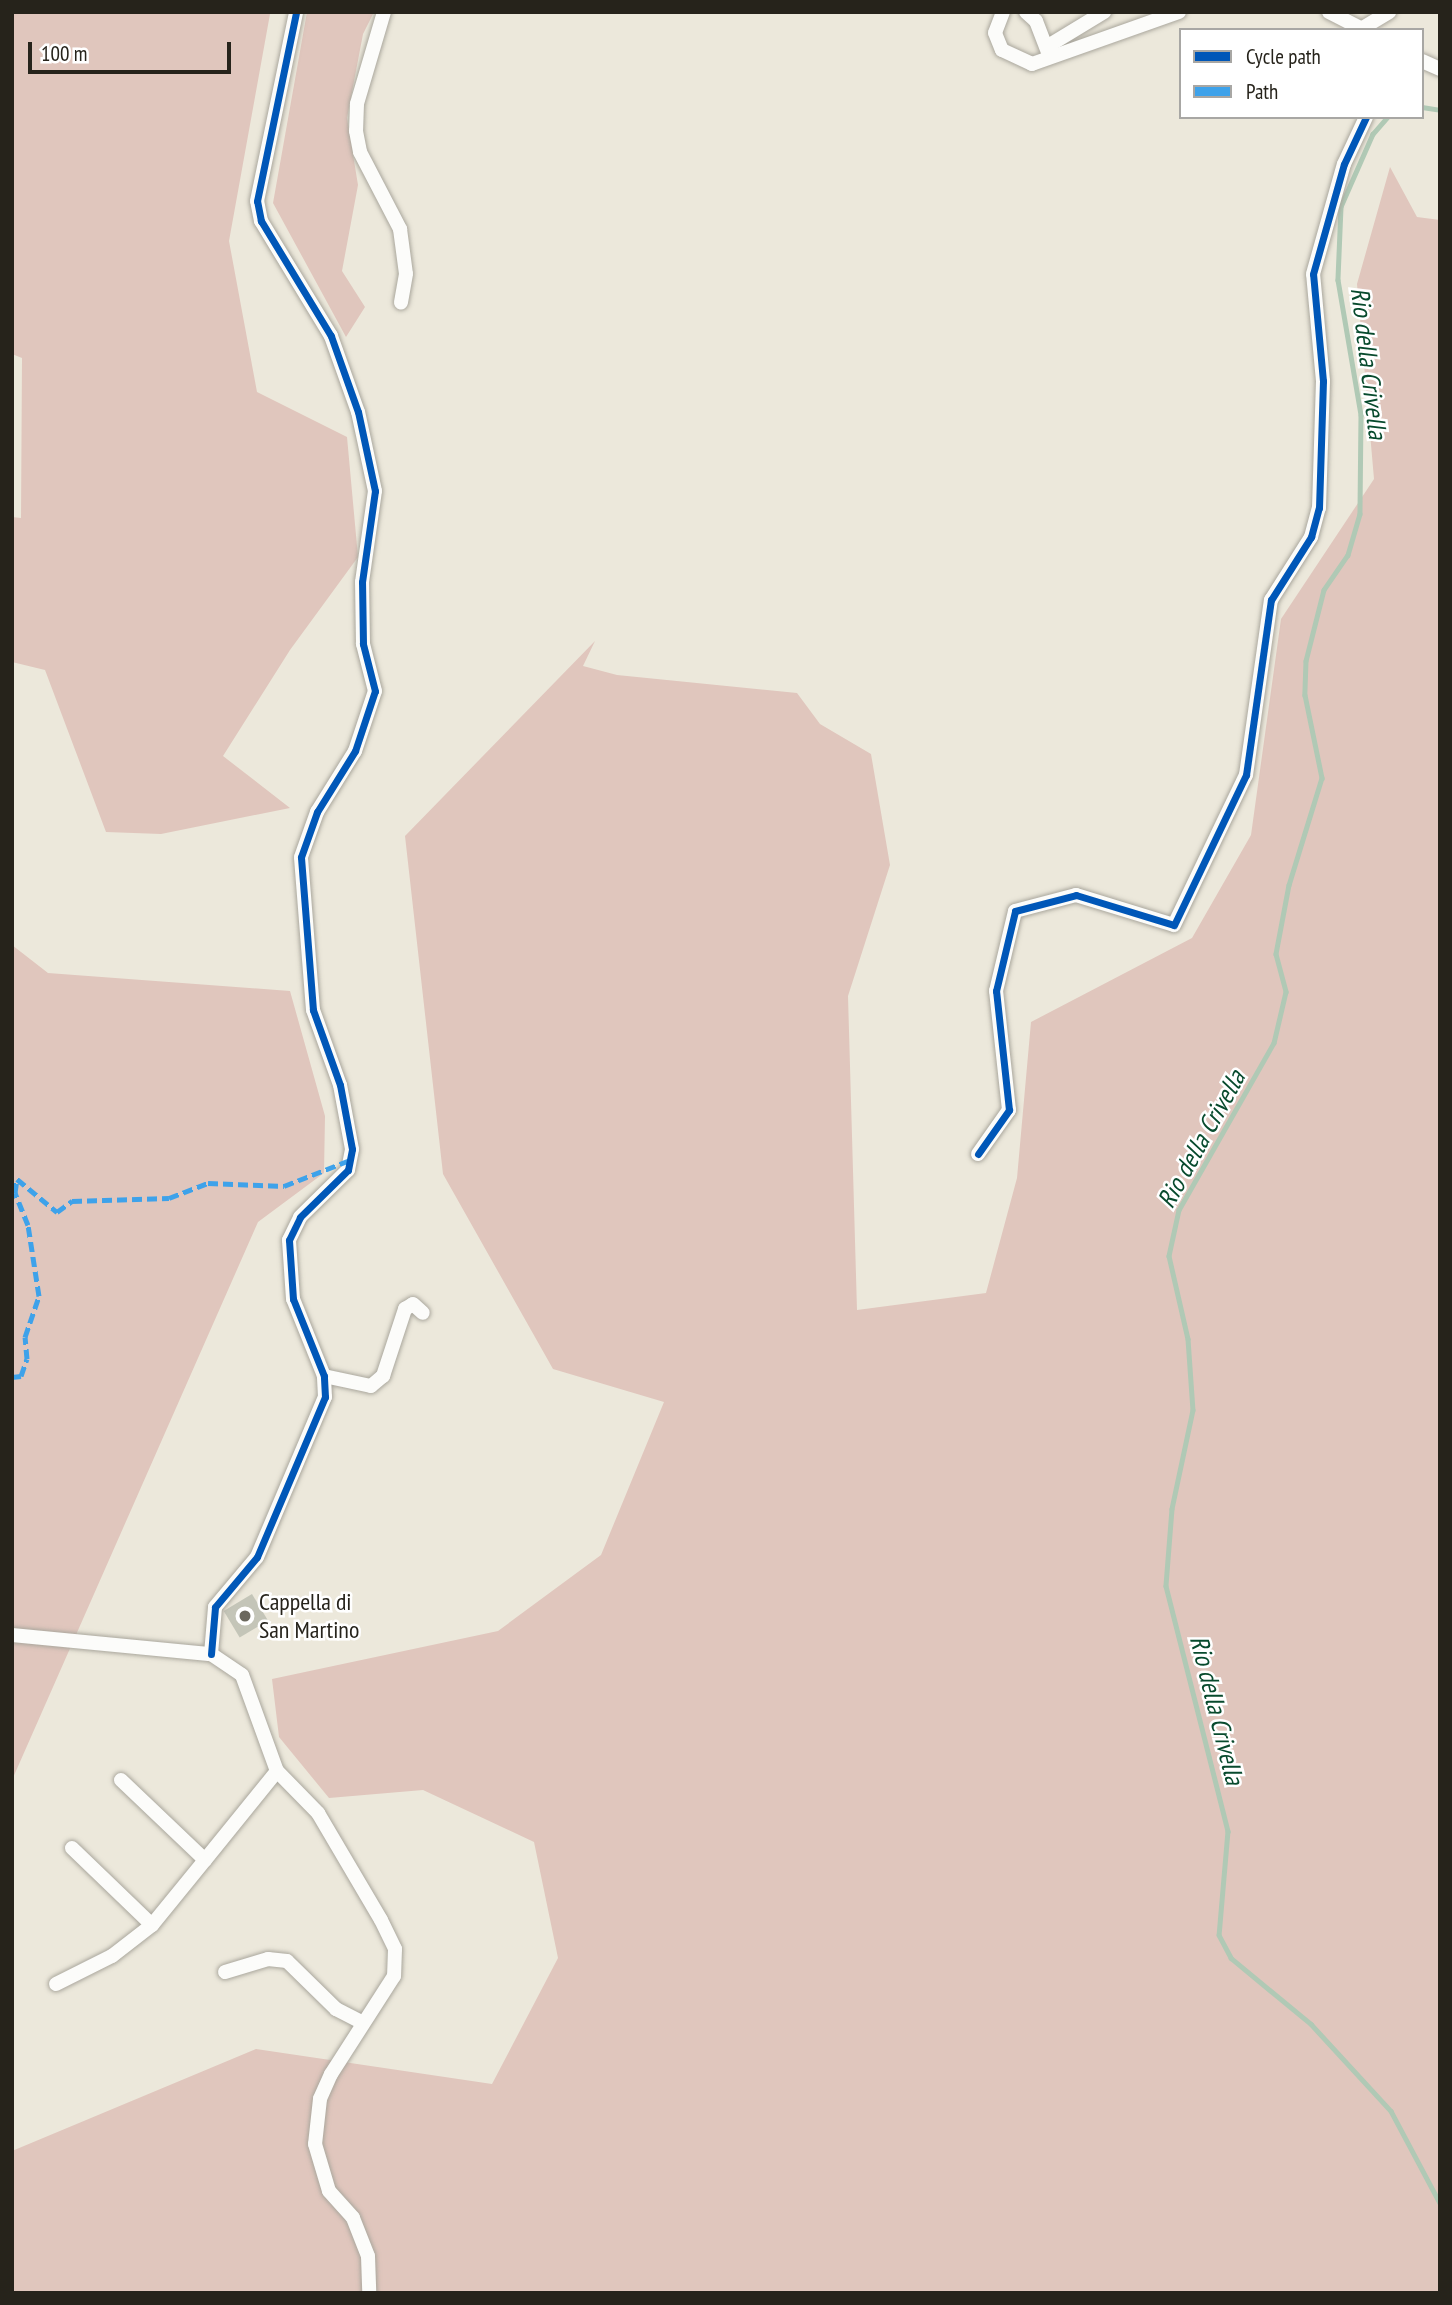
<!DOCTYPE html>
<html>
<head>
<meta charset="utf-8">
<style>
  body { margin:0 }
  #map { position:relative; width:1452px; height:2305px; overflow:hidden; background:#ece8db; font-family:"PT Sans Narrow",sans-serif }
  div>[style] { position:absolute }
  .forest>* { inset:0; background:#e0c6bd }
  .stream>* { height:4.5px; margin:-2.25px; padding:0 2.25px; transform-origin:2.25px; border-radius:2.25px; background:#b0c9b5 }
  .building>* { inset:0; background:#c4c5b8; transform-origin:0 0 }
  .roads { filter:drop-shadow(0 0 2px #aaa79d) drop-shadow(0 0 2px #aaa79d) }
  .minor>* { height:14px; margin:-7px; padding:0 7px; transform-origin:7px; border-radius:7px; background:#fcfcfa }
  .quiet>* { height:5px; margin-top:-2.5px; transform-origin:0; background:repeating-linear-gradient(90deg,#3ea2ea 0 10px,transparent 0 15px) }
  .cycleway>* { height:7px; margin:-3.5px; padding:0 3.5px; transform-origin:3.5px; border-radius:3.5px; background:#0057b8 }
  .dots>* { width:19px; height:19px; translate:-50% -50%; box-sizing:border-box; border:4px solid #fff; border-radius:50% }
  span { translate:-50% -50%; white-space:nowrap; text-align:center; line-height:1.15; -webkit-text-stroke:5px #fff; paint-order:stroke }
  .poi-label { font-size:24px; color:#26231b }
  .left { translate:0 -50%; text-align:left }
  .water-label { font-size:26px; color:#074a2d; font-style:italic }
  .frame { position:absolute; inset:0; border:14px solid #26231b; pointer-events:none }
  .legend { position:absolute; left:1179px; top:28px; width:245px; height:91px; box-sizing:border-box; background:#fff; border:2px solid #a8a7a4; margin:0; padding:9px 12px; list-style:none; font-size:21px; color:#26231b }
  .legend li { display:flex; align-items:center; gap:14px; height:35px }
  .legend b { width:35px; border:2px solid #a8a7a4 }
  .scale { position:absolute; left:28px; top:42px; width:203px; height:32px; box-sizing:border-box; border:4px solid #26231b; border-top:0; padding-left:9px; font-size:21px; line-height:24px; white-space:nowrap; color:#26231b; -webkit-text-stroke:5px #fff; paint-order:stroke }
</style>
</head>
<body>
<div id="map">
  <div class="forest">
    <div style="clip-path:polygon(12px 12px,270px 14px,229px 241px,257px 392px,347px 437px,358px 557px,290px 650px,223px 756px,290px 808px,161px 834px,106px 832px,45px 670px,12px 662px,12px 517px,21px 518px,22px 358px,12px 354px)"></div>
    <div style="clip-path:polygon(307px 12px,374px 12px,363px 34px,347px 118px,358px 185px,342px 271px,365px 307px,346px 337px,273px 203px)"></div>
    <div style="clip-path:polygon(1390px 167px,1417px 217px,1440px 220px,1440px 2293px,12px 2293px,12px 2151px,256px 2049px,492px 2084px,558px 1958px,534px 1842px,423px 1790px,329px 1798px,279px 1737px,272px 1679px,498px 1631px,601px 1555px,664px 1402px,553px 1369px,443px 1174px,405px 836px,595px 641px,583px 666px,617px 675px,797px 693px,820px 724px,871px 754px,890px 865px,848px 996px,857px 1310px,986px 1293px,1017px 1178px,1031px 1022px,1192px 938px,1251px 835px,1281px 619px,1374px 479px,1357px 284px)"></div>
    <div style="clip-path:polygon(12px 945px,48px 973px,290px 991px,325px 1116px,324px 1173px,258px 1222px,12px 1780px)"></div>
  </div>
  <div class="stream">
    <div style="left:1422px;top:107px;width:18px;rotate:9deg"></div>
    <div style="left:1388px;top:117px;width:23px;rotate:131deg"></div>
    <div style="left:1373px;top:134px;width:80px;rotate:113.7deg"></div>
    <div style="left:1341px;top:207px;width:73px;rotate:92.4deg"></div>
    <div style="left:1338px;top:280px;width:137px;rotate:80.3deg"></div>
    <div style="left:1361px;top:415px;width:99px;rotate:90.6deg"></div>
    <div style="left:1360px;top:514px;width:43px;rotate:106.3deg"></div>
    <div style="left:1348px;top:555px;width:42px;rotate:124.4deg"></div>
    <div style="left:1324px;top:590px;width:73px;rotate:104.2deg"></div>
    <div style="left:1306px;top:661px;width:34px;rotate:92deg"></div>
    <div style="left:1305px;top:695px;width:85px;rotate:78.4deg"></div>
    <div style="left:1322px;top:778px;width:112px;rotate:107.1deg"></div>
    <div style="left:1289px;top:885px;width:70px;rotate:100.7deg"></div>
    <div style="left:1276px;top:954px;width:39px;rotate:75deg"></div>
    <div style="left:1286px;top:992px;width:52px;rotate:103.2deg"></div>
    <div style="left:1274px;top:1043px;width:192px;rotate:119.6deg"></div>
    <div style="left:1179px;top:1210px;width:47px;rotate:102.3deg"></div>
    <div style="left:1169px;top:1256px;width:85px;rotate:77.1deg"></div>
    <div style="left:1188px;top:1339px;width:71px;rotate:86deg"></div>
    <div style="left:1193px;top:1410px;width:101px;rotate:102deg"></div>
    <div style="left:1172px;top:1509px;width:77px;rotate:94.5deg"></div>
    <div style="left:1166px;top:1586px;width:253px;rotate:75.8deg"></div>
    <div style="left:1228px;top:1831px;width:104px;rotate:94.9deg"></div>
    <div style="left:1219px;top:1935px;width:26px;rotate:62deg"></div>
    <div style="left:1231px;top:1958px;width:104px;rotate:39.5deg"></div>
    <div style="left:1311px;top:2024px;width:118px;rotate:47.4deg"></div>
    <div style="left:1391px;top:2111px;width:104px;rotate:62deg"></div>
  </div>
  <div class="building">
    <div style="left:252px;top:1594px;width:31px;height:33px;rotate:59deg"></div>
  </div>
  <div class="roads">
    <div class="minor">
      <div style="left:384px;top:12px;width:96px;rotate:106.4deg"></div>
      <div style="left:357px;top:104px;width:27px;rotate:92deg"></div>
      <div style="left:356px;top:131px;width:21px;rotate:79deg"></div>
      <div style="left:360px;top:152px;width:87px;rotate:62.5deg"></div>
      <div style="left:400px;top:229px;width:45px;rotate:82.4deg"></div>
      <div style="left:406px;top:274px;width:29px;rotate:100deg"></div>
      <div style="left:1003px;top:12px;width:22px;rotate:111deg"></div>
      <div style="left:995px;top:33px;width:18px;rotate:68deg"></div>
      <div style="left:1002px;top:50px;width:33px;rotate:25deg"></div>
      <div style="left:1032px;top:64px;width:156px;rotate:-19.5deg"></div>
      <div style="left:1026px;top:12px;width:13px;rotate:42deg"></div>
      <div style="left:1036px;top:21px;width:34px;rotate:69deg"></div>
      <div style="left:1329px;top:12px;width:39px;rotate:27deg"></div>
      <div style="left:1361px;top:29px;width:33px;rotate:-31deg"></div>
      <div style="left:1048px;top:46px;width:66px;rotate:-31.3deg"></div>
      <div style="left:1422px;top:61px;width:20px;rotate:24deg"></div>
      <div style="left:978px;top:1154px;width:54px;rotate:-54.8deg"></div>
      <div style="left:1009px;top:1110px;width:120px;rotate:-96.2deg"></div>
      <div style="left:996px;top:991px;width:82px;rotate:-76.6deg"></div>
      <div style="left:1015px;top:911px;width:63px;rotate:-14.7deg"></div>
      <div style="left:1076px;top:895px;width:102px;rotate:17deg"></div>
      <div style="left:1174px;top:925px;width:166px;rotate:-64.4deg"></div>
      <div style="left:1246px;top:775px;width:177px;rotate:-81.9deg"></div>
      <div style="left:1271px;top:600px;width:75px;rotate:-57.6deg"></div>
      <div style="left:1311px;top:537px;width:30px;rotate:-75deg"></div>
      <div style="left:1319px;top:508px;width:127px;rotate:-88.2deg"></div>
      <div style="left:1323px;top:381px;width:107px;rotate:-95.3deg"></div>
      <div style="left:1313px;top:274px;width:114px;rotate:-74.3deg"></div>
      <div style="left:1344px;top:164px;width:52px;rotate:-64.9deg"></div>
      <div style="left:324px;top:1376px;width:48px;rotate:12deg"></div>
      <div style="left:371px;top:1386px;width:16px;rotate:-40deg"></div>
      <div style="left:383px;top:1376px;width:71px;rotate:-71.8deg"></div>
      <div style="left:405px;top:1309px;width:9px;rotate:-32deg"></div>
      <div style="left:413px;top:1304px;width:13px;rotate:42deg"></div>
      <div style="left:12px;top:1635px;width:200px;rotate:5.5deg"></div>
      <div style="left:211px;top:1654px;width:37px;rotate:34deg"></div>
      <div style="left:242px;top:1675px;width:102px;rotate:70deg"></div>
      <div style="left:277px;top:1771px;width:59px;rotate:45.7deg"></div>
      <div style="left:318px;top:1813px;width:124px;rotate:59.5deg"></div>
      <div style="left:381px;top:1920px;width:32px;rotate:64deg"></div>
      <div style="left:395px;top:1949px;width:27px;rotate:92deg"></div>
      <div style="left:394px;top:1976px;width:117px;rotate:122.7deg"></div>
      <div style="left:331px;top:2074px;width:27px;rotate:114deg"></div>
      <div style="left:320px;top:2099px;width:45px;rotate:96.3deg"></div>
      <div style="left:315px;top:2144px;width:49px;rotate:73.4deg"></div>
      <div style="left:329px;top:2191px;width:36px;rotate:48deg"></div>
      <div style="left:353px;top:2218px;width:41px;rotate:68.5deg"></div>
      <div style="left:368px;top:2256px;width:37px;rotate:88deg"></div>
      <div style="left:211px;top:1654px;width:47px;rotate:-85.1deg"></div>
      <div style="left:215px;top:1607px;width:65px;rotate:-50deg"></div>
      <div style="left:257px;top:1557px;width:174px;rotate:-67deg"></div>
      <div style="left:325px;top:1397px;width:21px;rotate:-93deg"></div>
      <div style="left:324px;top:1376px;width:83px;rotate:-111.9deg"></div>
      <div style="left:293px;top:1299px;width:59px;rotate:-93.9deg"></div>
      <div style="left:289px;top:1240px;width:25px;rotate:-64deg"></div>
      <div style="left:300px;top:1217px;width:67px;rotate:-44.4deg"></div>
      <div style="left:348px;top:1170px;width:21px;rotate:-79deg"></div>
      <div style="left:352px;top:1149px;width:65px;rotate:-100.6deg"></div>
      <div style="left:340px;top:1085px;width:80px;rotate:-109.8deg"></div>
      <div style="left:313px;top:1010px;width:153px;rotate:-94.5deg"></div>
      <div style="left:301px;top:857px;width:48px;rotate:-70.4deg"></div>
      <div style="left:317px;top:812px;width:72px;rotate:-58.1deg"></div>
      <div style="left:355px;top:751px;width:63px;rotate:-71.6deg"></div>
      <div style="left:375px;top:691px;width:49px;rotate:-104.3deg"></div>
      <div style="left:363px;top:644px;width:62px;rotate:-90.9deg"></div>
      <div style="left:362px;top:582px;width:92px;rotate:-81.9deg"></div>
      <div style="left:375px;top:491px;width:81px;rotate:-102.1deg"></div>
      <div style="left:358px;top:412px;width:81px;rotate:-109.6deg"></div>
      <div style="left:331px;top:336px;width:135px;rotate:-121.3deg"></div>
      <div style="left:261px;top:221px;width:20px;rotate:-101deg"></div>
      <div style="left:257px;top:201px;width:193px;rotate:-78.3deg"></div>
      <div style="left:121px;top:1780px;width:116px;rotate:43.6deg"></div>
      <div style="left:205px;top:1860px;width:114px;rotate:-51deg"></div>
      <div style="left:72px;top:1848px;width:111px;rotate:43.9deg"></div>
      <div style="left:225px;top:1972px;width:45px;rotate:-16.8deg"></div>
      <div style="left:268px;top:1959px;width:19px;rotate:6deg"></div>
      <div style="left:287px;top:1961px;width:69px;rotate:44.4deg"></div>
      <div style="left:336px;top:2009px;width:29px;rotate:27deg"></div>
      <div style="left:56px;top:1984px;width:63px;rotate:-26.6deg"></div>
      <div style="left:112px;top:1956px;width:51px;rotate:-37.8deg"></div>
      <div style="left:152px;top:1925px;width:84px;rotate:-50.8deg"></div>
    </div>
  </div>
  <div class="quiet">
    <div style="left:12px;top:1377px;width:9px;rotate:-6deg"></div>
    <div style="left:21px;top:1376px;width:18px;rotate:-71deg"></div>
    <div style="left:27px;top:1359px;width:22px;rotate:-95deg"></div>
    <div style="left:25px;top:1337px;width:43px;rotate:-71.1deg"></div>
    <div style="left:39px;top:1296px;width:72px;rotate:-98.8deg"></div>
    <div style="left:28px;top:1225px;width:35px;rotate:-112deg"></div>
    <div style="left:15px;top:1193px;width:14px;rotate:-82deg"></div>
    <div style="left:17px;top:1179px;width:52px;rotate:39.5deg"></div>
    <div style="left:57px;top:1212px;width:19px;rotate:-36deg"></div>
    <div style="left:72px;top:1201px;width:97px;rotate:-1.8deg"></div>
    <div style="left:169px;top:1198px;width:42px;rotate:-21deg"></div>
    <div style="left:208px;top:1183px;width:76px;rotate:2.3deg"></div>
    <div style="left:284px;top:1186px;width:71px;rotate:-21.5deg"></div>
  </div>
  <div class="cycleway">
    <div style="left:978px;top:1154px;width:54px;rotate:-54.8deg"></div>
    <div style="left:1009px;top:1110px;width:120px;rotate:-96.2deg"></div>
    <div style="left:996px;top:991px;width:82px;rotate:-76.6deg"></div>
    <div style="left:1015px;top:911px;width:63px;rotate:-14.7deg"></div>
    <div style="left:1076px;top:895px;width:102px;rotate:17deg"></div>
    <div style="left:1174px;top:925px;width:166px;rotate:-64.4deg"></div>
    <div style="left:1246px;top:775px;width:177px;rotate:-81.9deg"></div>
    <div style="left:1271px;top:600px;width:75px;rotate:-57.6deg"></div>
    <div style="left:1311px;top:537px;width:30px;rotate:-75deg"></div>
    <div style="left:1319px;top:508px;width:127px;rotate:-88.2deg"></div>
    <div style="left:1323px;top:381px;width:107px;rotate:-95.3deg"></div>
    <div style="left:1313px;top:274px;width:114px;rotate:-74.3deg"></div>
    <div style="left:1344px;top:164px;width:52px;rotate:-64.9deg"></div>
    <div style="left:211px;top:1654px;width:47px;rotate:-85.1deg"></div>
    <div style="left:215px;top:1607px;width:65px;rotate:-50deg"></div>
    <div style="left:257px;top:1557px;width:174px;rotate:-67deg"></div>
    <div style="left:325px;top:1397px;width:21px;rotate:-93deg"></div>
    <div style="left:324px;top:1376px;width:83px;rotate:-111.9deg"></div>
    <div style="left:293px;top:1299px;width:59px;rotate:-93.9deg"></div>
    <div style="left:289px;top:1240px;width:25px;rotate:-64deg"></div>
    <div style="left:300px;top:1217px;width:67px;rotate:-44.4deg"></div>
    <div style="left:348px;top:1170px;width:21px;rotate:-79deg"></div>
    <div style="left:352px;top:1149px;width:65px;rotate:-100.6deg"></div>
    <div style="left:340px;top:1085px;width:80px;rotate:-109.8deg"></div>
    <div style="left:313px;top:1010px;width:153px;rotate:-94.5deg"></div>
    <div style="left:301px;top:857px;width:48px;rotate:-70.4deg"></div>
    <div style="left:317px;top:812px;width:72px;rotate:-58.1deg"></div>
    <div style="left:355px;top:751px;width:63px;rotate:-71.6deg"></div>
    <div style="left:375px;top:691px;width:49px;rotate:-104.3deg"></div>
    <div style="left:363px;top:644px;width:62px;rotate:-90.9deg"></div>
    <div style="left:362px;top:582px;width:92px;rotate:-81.9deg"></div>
    <div style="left:375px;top:491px;width:81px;rotate:-102.1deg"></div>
    <div style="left:358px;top:412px;width:81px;rotate:-109.6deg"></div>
    <div style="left:331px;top:336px;width:135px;rotate:-121.3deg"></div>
    <div style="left:261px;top:221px;width:20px;rotate:-101deg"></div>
    <div style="left:257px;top:201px;width:193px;rotate:-78.3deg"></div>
  </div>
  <div class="dots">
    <div style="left:245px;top:1616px;background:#6b685e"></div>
  </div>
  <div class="poi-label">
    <span class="left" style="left:259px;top:1616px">Cappella di<br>San Martino</span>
  </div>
  <div class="water-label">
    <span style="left:1369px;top:363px;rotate:83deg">Rio della Crivella</span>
    <span style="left:1201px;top:1139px;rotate:-61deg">Rio della Crivella</span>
    <span style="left:1217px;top:1710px;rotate:76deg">Rio della Crivella</span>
  </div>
  <div class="frame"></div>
  <ul class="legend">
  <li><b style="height:9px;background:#0057b8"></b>Cycle path</li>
  <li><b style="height:9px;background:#3ea2ea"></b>Path</li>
  </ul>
  <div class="scale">100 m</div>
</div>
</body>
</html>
